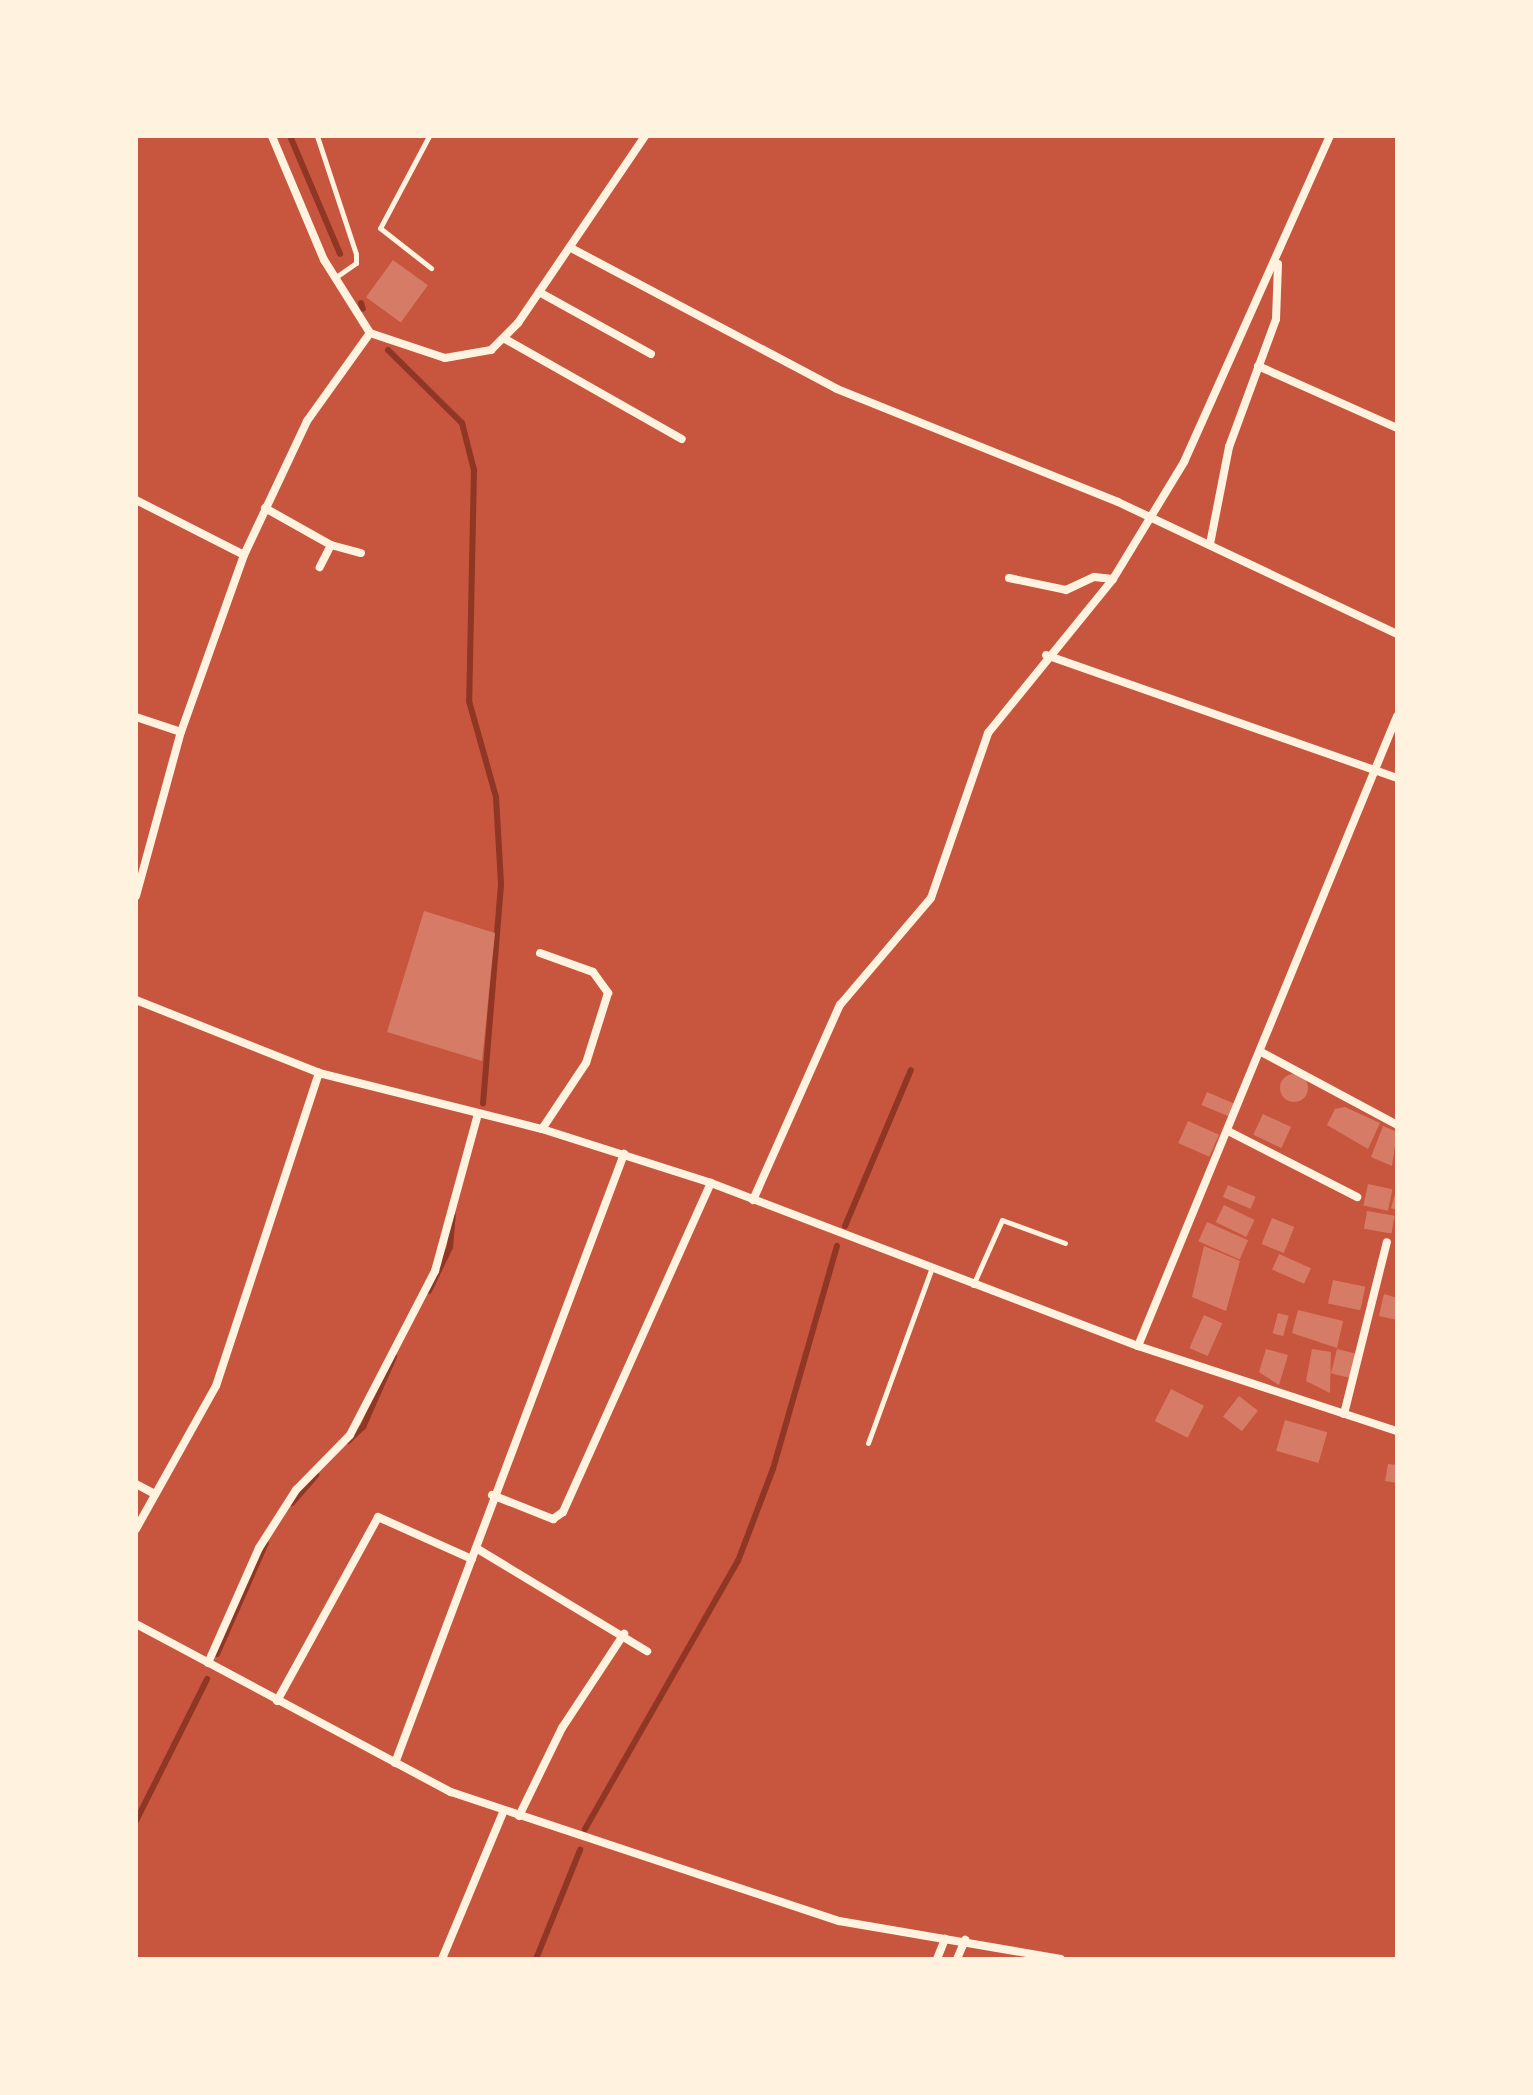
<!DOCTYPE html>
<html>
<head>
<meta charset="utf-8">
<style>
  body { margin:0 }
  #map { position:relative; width:1533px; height:2095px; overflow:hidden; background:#c8553d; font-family:"PT Sans Narrow",sans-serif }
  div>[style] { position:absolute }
  .stream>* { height:6px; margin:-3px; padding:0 3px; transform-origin:3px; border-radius:3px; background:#8f3625 }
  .building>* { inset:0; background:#d67c66; transform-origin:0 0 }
  .round { border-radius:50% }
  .service>* { height:5px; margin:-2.5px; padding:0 2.5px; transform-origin:2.5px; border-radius:2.5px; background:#fff3e0 }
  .minor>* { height:8px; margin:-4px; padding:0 4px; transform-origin:4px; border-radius:4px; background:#fff3e0 }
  span { translate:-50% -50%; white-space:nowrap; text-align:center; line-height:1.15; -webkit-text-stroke:6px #fff3e0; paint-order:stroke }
  .frame { position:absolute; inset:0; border:138px solid #fff3e0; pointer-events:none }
</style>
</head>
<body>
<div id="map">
  <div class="stream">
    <div style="left:290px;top:136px;width:128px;rotate:67deg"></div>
    <div style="left:361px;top:303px;width:6px;rotate:72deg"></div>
    <div style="left:388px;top:350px;width:104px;rotate:44.6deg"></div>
    <div style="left:462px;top:423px;width:49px;rotate:75.7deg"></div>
    <div style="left:474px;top:470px;width:231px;rotate:91.2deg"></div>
    <div style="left:469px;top:701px;width:100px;rotate:74.3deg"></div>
    <div style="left:496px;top:797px;width:88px;rotate:86.7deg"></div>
    <div style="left:501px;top:885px;width:219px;rotate:94.7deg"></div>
    <div style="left:845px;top:1226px;width:169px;rotate:-67.1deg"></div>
    <div style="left:429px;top:1291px;width:49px;rotate:-64.5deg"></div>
    <div style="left:450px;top:1247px;width:32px;rotate:-85deg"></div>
    <div style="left:348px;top:1441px;width:21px;rotate:-43deg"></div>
    <div style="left:363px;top:1427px;width:77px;rotate:-66.1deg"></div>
    <div style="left:292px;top:1503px;width:37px;rotate:-49deg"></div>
    <div style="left:217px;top:1654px;width:121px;rotate:-66.2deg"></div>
    <div style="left:136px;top:1821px;width:159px;rotate:-63.4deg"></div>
    <div style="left:585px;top:1829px;width:309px;rotate:-60.3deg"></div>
    <div style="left:738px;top:1561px;width:98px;rotate:-69.2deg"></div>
    <div style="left:773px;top:1469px;width:232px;rotate:-74deg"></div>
    <div style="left:536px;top:1959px;width:118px;rotate:-68deg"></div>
  </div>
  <div class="building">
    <div style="left:393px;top:260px;width:43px;height:46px;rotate:36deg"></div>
    <div style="clip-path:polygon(424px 911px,495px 933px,482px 1061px,387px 1032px)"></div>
    <div class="round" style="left:1280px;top:1074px;width:28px;height:28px"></div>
    <div style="left:1207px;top:1092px;width:33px;height:14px;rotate:23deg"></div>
    <div style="clip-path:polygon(1345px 1107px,1380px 1123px,1368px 1149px,1327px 1125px,1335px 1109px)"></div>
    <div style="left:1263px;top:1114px;width:31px;height:23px;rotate:25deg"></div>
    <div style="left:1188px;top:1121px;width:34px;height:24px;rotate:24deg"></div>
    <div style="clip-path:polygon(1383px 1126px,1397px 1132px,1392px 1166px,1371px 1157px)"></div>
    <div style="left:1368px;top:1184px;width:25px;height:22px;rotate:12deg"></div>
    <div style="left:1228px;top:1185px;width:30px;height:13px;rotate:23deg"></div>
    <div style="clip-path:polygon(1396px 1191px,1397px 1191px,1397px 1210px,1391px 1208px)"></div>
    <div style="left:1224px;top:1205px;width:34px;height:19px;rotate:26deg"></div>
    <div style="left:1367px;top:1211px;width:28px;height:18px;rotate:10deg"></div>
    <div style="left:1272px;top:1218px;width:24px;height:28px;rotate:22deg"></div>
    <div style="left:1207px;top:1222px;width:45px;height:21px;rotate:24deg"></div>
    <div style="clip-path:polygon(1204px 1246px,1240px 1261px,1226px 1311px,1192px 1297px)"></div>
    <div style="left:1279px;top:1254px;width:35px;height:17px;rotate:24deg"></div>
    <div style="left:1333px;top:1280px;width:33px;height:24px;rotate:12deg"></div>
    <div style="clip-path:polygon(1384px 1294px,1397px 1298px,1397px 1320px,1379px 1316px)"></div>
    <div style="clip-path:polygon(1298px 1310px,1343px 1321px,1337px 1348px,1292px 1333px)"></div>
    <div style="left:1278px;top:1313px;width:11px;height:21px;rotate:15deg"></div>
    <div style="left:1204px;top:1315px;width:20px;height:36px;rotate:24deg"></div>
    <div style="clip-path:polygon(1266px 1349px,1288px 1355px,1279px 1385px,1259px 1372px)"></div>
    <div style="clip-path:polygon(1312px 1349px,1331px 1352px,1330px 1393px,1306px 1381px)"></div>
    <div style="left:1337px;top:1349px;width:21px;height:25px;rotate:14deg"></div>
    <div style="left:1171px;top:1389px;width:37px;height:36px;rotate:27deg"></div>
    <div style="left:1239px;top:1396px;width:24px;height:26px;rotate:38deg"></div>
    <div style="left:1285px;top:1420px;width:44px;height:32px;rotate:16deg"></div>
    <div style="clip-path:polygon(1388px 1464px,1397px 1465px,1397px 1483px,1385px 1481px)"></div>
  </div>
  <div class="service">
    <div style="left:317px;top:136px;width:124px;rotate:71.7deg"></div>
    <div style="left:356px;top:254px;width:9px;rotate:90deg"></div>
    <div style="left:356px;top:263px;width:21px;rotate:145deg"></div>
    <div style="left:429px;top:136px;width:104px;rotate:118deg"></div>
    <div style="left:380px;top:228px;width:65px;rotate:38.1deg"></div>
    <div style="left:973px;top:1285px;width:71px;rotate:-66deg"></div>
    <div style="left:1002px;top:1220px;width:67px;rotate:20.1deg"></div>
    <div style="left:868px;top:1443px;width:184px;rotate:-70deg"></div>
  </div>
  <div class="minor">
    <div style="left:571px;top:248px;width:301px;rotate:27.9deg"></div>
    <div style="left:837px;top:389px;width:303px;rotate:21.9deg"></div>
    <div style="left:1118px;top:502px;width:309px;rotate:25.3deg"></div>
    <div style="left:539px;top:292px;width:128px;rotate:29deg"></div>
    <div style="left:370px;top:333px;width:79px;rotate:18.4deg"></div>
    <div style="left:445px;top:358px;width:47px;rotate:-9.9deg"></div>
    <div style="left:491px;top:350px;width:38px;rotate:-45deg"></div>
    <div style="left:518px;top:323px;width:226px;rotate:-55.8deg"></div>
    <div style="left:505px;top:339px;width:203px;rotate:29.5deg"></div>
    <div style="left:1258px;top:366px;width:152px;rotate:24deg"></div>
    <div style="left:136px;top:500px;width:121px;rotate:27deg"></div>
    <div style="left:265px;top:508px;width:76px;rotate:29.3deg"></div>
    <div style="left:331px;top:545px;width:25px;rotate:117deg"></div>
    <div style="left:1210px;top:544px;width:99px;rotate:-78.9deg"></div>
    <div style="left:1229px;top:447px;width:136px;rotate:-69.8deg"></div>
    <div style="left:1276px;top:319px;width:55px;rotate:-87.9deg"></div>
    <div style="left:331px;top:545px;width:31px;rotate:15deg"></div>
    <div style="left:1009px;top:578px;width:58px;rotate:11.9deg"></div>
    <div style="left:1066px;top:590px;width:31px;rotate:-25deg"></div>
    <div style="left:1094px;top:577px;width:19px;rotate:6deg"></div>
    <div style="left:1046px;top:655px;width:372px;rotate:19.3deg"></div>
    <div style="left:136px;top:717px;width:47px;rotate:18.4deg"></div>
    <div style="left:136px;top:896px;width:170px;rotate:-74.7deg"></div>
    <div style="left:181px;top:732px;width:188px;rotate:-70.4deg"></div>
    <div style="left:244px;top:555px;width:148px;rotate:-64.8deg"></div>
    <div style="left:307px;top:421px;width:108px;rotate:-54.4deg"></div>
    <div style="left:370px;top:333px;width:86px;rotate:-122.2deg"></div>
    <div style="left:324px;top:260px;width:134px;rotate:-112.8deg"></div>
    <div style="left:540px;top:953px;width:56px;rotate:19.7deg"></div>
    <div style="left:593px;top:972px;width:26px;rotate:54deg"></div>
    <div style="left:608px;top:993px;width:73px;rotate:107.4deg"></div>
    <div style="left:586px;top:1063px;width:79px;rotate:123.7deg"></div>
    <div style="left:136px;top:1000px;width:197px;rotate:21.7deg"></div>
    <div style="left:319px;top:1073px;width:230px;rotate:14.1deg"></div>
    <div style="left:542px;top:1129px;width:177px;rotate:17.7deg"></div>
    <div style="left:711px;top:1183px;width:457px;rotate:20.9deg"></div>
    <div style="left:1138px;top:1346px;width:273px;rotate:18.2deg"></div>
    <div style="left:1263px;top:1053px;width:152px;rotate:28.2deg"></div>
    <div style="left:1230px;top:1132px;width:143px;rotate:27.1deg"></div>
    <div style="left:753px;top:1200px;width:214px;rotate:-66deg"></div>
    <div style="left:840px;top:1005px;width:140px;rotate:-49.6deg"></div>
    <div style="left:931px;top:898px;width:175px;rotate:-70.9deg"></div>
    <div style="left:988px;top:733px;width:198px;rotate:-50.9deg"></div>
    <div style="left:1113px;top:579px;width:137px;rotate:-58.7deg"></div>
    <div style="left:1184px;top:462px;width:357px;rotate:-65.9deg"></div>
    <div style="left:1138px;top:1346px;width:681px;rotate:-67.65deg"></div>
    <div style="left:1344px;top:1414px;width:177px;rotate:-76deg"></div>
    <div style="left:136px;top:1484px;width:21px;rotate:28deg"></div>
    <div style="left:492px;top:1495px;width:66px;rotate:21.5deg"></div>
    <div style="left:553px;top:1519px;width:12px;rotate:-35deg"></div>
    <div style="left:563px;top:1512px;width:361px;rotate:-65.8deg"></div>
    <div style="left:136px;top:1529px;width:164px;rotate:-60.8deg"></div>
    <div style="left:216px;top:1386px;width:330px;rotate:-71.8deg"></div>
    <div style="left:476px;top:1548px;width:200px;rotate:31.1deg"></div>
    <div style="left:136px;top:1624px;width:357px;rotate:28.1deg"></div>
    <div style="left:451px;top:1792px;width:409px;rotate:18.4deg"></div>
    <div style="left:839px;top:1921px;width:225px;rotate:9.7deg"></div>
    <div style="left:208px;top:1663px;width:126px;rotate:-66.1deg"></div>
    <div style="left:259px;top:1548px;width:69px;rotate:-57.5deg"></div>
    <div style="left:296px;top:1490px;width:77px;rotate:-45.5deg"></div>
    <div style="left:350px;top:1435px;width:185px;rotate:-62.6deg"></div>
    <div style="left:435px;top:1271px;width:163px;rotate:-74.7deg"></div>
    <div style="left:277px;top:1701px;width:210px;rotate:-61.2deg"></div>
    <div style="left:378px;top:1517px;width:103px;rotate:24.1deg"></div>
    <div style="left:395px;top:1763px;width:651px;rotate:-69.39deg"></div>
    <div style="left:519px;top:1816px;width:98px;rotate:-64deg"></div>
    <div style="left:562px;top:1728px;width:113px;rotate:-56.6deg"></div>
    <div style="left:442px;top:1959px;width:161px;rotate:-67.4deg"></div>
    <div style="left:937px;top:1959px;width:22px;rotate:-68deg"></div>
    <div style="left:957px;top:1959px;width:21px;rotate:-67deg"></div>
  </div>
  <div class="frame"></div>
</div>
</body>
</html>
